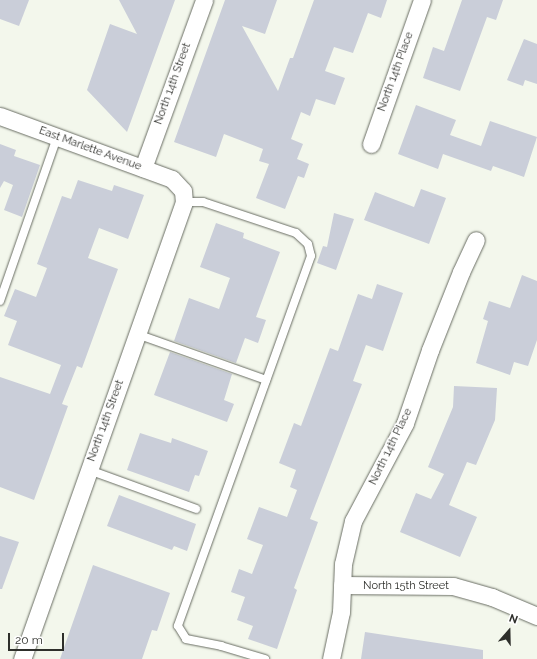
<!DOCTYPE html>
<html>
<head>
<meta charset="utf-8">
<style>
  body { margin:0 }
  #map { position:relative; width:537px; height:659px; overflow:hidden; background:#f3f7ec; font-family:Raleway,sans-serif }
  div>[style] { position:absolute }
  .building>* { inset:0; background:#caced9 }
  .roads { filter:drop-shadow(0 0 1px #696d63) drop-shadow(0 0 1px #696d63) }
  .service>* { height:8px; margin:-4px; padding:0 4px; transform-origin:4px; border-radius:4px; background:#fff }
  .minor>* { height:17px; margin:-8.5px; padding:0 8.5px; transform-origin:8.5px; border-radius:8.5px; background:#fff }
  span { translate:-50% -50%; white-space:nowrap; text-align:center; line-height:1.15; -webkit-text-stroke:3px #fff; paint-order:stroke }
  .street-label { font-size:11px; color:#2e2f2b }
  .north { position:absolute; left:489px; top:611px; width:40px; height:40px; -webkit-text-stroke:3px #fff; paint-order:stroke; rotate:20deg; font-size:11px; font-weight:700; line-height:16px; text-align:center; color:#2e2f2b }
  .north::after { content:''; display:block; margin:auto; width:14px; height:18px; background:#2e2f2b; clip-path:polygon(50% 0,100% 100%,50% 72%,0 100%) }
  .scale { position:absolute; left:8px; top:633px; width:56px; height:18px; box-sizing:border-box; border:2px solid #2e2f2b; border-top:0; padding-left:5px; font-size:12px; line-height:14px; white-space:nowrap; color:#2e2f2b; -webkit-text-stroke:3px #fff; paint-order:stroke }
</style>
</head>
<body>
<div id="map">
  <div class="building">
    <div style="clip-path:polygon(0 0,29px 0,19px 26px,0 19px)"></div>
    <div style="clip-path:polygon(119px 0,175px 0,127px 132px,87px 90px,110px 24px,137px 34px)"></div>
    <div style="clip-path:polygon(225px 0,277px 0,265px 34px,242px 26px,278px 91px,290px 58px,293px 58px,314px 0,387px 0,381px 18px,368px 13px,353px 53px,334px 47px,325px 71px,345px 78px,335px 105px,316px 99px,310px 116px,301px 112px,291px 139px,303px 144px,297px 159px,309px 164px,304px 178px,298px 176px,285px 209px,256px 198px,269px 164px,259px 161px,263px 149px,224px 134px,216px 157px,174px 142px)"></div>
    <div style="clip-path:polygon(462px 0,503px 0,496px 20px,487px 17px,460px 91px,423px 78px,433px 47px,444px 51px)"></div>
    <div style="clip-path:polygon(524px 39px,537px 44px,537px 84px,525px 80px,523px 86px,507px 80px)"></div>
    <div style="clip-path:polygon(416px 105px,456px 120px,450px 135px,481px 146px,490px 121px,537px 137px,524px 177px,493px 166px,491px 171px,443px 154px,438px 169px,398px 154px)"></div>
    <div style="clip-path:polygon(0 144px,16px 150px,14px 156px,40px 165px,22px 217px,4px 210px,13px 185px,4px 181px,0 188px)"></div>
    <div style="clip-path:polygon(78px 180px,112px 191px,114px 185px,144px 195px,128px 239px,99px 228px,88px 258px,118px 269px,82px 368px,77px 366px,62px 404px,68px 406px,34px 500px,0 487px,0 377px,50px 394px,61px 365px,8px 345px,17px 321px,4px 316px,15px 289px,36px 297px,47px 268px,37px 264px,62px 196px,71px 199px)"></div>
    <div style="clip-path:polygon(421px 189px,446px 198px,429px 244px,364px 220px,375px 192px,414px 207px)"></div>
    <div style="clip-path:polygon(334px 213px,354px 219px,336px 270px,317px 263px,323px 246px,327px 247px)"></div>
    <div style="clip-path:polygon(216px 223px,244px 233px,243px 238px,280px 252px,256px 317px,266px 320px,258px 343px,245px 338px,236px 363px,174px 341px,189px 298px,219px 309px,230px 278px,200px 267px)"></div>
    <div style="clip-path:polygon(522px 275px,537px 281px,537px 340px,528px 366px,514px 362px,510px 375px,476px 363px,488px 321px,483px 319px,489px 301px,510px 308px)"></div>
    <div style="clip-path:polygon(377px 284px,403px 293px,383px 351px,366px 345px,353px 381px,362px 384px,310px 519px,318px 522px,294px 588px,297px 590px,277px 649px,248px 639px,253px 626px,237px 620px,245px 597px,231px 592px,239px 569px,252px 574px,263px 545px,247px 539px,259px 507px,287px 517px,297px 490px,290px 487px,296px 470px,279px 463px,294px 423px,301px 426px,330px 348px,338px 351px,358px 294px,372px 299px)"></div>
    <div style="clip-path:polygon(170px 352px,232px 374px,224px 400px,234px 404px,227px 422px,154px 395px)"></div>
    <div style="clip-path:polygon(454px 386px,497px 388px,495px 420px,476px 465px,467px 462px,449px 505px,477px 517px,460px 557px,400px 532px,416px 493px,431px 499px,444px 474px,428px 467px,453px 407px)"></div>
    <div style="clip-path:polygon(140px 433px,171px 443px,172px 438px,208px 451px,199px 476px,195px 475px,189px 492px,127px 470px)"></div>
    <div style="clip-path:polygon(119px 495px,196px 524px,187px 551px,174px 546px,172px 550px,107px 526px)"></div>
    <div style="clip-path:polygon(0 536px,19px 542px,2px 589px,0 589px)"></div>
    <div style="clip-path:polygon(93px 565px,170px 593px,157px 631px,152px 630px,142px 659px,60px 659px)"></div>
    <div style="clip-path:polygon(365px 632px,483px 650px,483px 659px,361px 659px)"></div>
  </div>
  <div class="roads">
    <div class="service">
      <div style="left:184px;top:202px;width:19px"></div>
      <div style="left:203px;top:202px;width:98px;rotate:18.4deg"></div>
      <div style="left:296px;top:233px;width:16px;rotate:43deg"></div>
      <div style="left:308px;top:244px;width:12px;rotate:76deg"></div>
      <div style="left:311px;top:256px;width:393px;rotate:109.8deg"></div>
      <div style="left:178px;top:626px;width:15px;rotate:58deg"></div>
      <div style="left:186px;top:639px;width:36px;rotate:11deg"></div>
      <div style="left:221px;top:646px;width:46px;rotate:16.5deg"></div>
      <div style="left:0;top:301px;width:174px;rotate:-70.8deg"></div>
      <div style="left:137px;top:334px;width:137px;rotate:19.6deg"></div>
      <div style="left:89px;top:470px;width:114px;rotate:20deg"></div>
    </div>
    <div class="minor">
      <div style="left:0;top:116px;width:183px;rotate:20.1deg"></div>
      <div style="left:172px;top:179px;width:16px;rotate:47deg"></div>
      <div style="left:183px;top:191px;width:11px;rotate:85deg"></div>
      <div style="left:184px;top:202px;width:485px;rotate:109.5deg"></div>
      <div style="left:371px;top:144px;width:153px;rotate:-70.5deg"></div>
      <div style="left:143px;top:168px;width:179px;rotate:-70deg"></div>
      <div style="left:342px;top:585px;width:111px;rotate:0.5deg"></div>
      <div style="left:453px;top:586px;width:41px;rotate:15.8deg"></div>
      <div style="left:492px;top:597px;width:49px;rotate:22.9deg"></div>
      <div style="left:331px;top:659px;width:48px;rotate:-78deg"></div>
      <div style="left:341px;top:612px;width:48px;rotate:-87.6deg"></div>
      <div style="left:343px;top:564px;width:44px;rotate:-76.9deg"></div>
      <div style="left:353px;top:521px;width:111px;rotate:-62deg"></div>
      <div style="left:405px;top:423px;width:77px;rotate:-71.1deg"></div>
      <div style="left:430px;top:350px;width:84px;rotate:-68.3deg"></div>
      <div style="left:461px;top:272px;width:35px;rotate:-65deg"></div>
    </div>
  </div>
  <div class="street-label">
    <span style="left:396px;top:72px;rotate:-70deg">North 14th Place</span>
    <span style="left:173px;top:84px;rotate:-70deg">North 14th Street</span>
    <span style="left:90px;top:149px;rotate:20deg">East Marlette Avenue</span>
    <span style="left:106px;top:421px;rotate:-70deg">North 14th Street</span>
    <span style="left:391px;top:447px;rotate:-64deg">North 14th Place</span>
    <span style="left:406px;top:586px">North 15th Street</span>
  </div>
  <div class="north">N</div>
  <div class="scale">20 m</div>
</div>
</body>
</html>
